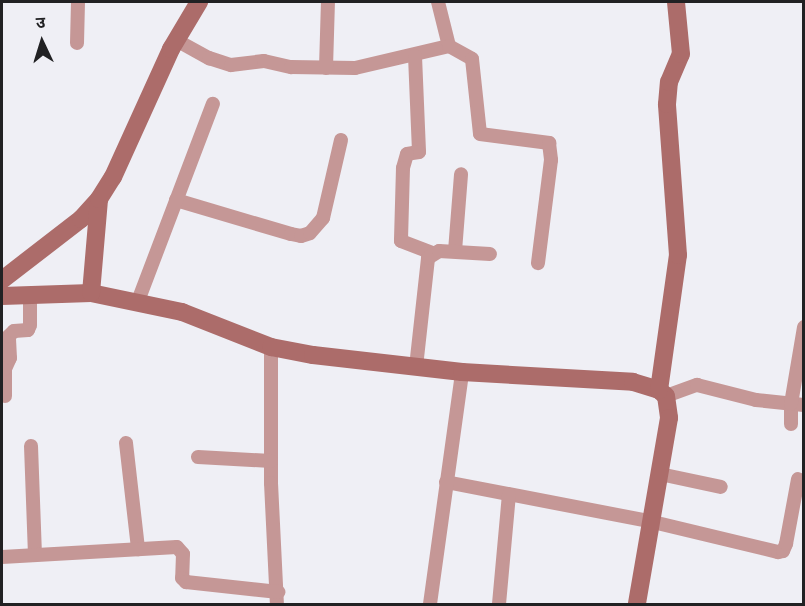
<!DOCTYPE html>
<html>
<head>
<meta charset="utf-8">
<style>
  body { margin:0 }
  #map { position:relative; width:805px; height:606px; overflow:hidden; background:#efeff5; font-family:Overpass,"Noto Sans Devanagari",sans-serif }
  div>[style] { position:absolute }
  .street>* { height:14px; margin:-7px; padding:0 7px; transform-origin:7px; border-radius:7px; background:#c59796 }
  .secondary>* { height:18px; margin:-9px; padding:0 9px; transform-origin:9px; border-radius:9px; background:#ac6c6a }
  span { translate:-50% -50%; white-space:nowrap; text-align:center; line-height:1.15; -webkit-text-stroke:4.5px #efeff5; paint-order:stroke }
  .frame { position:absolute; inset:0; border:3px solid #212123; pointer-events:none }
  .north { position:absolute; left:12px; top:12px; width:60px; height:60px; -webkit-text-stroke:4px #efeff5; paint-order:stroke; rotate:356deg; font-size:16px; font-weight:700; line-height:24px; text-align:center; color:#212123 }
  .north::after { content:''; display:block; margin:auto; width:21px; height:27px; background:#212123; clip-path:polygon(50% 0,100% 100%,50% 72%,0 100%) }
</style>
</head>
<body>
<div id="map">
  <div class="street">
    <div style="left:176px;top:40px;width:38px;rotate:29deg"></div>
    <div style="left:209px;top:58px;width:23px;rotate:18deg"></div>
    <div style="left:231px;top:65px;width:33px;rotate:-7deg"></div>
    <div style="left:264px;top:61px;width:28px;rotate:13deg"></div>
    <div style="left:291px;top:67px;width:64px;rotate:0.9deg"></div>
    <div style="left:355px;top:68px;width:97px;rotate:-13.2deg"></div>
    <div style="left:449px;top:46px;width:45px;rotate:-104deg"></div>
    <div style="left:77px;top:43px;width:41px;rotate:-88.6deg"></div>
    <div style="left:449px;top:46px;width:26px;rotate:29deg"></div>
    <div style="left:472px;top:59px;width:75px;rotate:83.9deg"></div>
    <div style="left:480px;top:134px;width:70px;rotate:7.4deg"></div>
    <div style="left:549px;top:143px;width:17px;rotate:83deg"></div>
    <div style="left:551px;top:160px;width:104px;rotate:97.2deg"></div>
    <div style="left:415px;top:56px;width:96px;rotate:87.6deg"></div>
    <div style="left:419px;top:152px;width:12px;rotate:171deg"></div>
    <div style="left:407px;top:154px;width:15px;rotate:106deg"></div>
    <div style="left:403px;top:168px;width:73px;rotate:91.6deg"></div>
    <div style="left:401px;top:241px;width:33px;rotate:21deg"></div>
    <div style="left:326px;top:68px;width:66px;rotate:-88.3deg"></div>
    <div style="left:176px;top:200px;width:120px;rotate:16.5deg"></div>
    <div style="left:291px;top:234px;width:10px;rotate:11deg"></div>
    <div style="left:301px;top:236px;width:9px;rotate:-18deg"></div>
    <div style="left:310px;top:233px;width:20px;rotate:-49deg"></div>
    <div style="left:323px;top:218px;width:80px;rotate:-77deg"></div>
    <div style="left:455px;top:251px;width:77px;rotate:-85.5deg"></div>
    <div style="left:138px;top:301px;width:211px;rotate:-69.2deg"></div>
    <div style="left:271px;top:347px;width:136px;rotate:90deg"></div>
    <div style="left:271px;top:483px;width:121px;rotate:87.2deg"></div>
    <div style="left:416px;top:367px;width:110px;rotate:-83.7deg"></div>
    <div style="left:428px;top:258px;width:13px;rotate:-32deg"></div>
    <div style="left:439px;top:251px;width:51px;rotate:3.4deg"></div>
    <div style="left:5px;top:396px;width:27px;rotate:-90deg"></div>
    <div style="left:5px;top:369px;width:12px;rotate:-66deg"></div>
    <div style="left:10px;top:358px;width:22px;rotate:-93deg"></div>
    <div style="left:9px;top:336px;width:7px;rotate:-45deg"></div>
    <div style="left:14px;top:331px;width:14px;rotate:-4deg"></div>
    <div style="left:28px;top:330px;width:5px;rotate:-68deg"></div>
    <div style="left:30px;top:325px;width:30px;rotate:-90deg"></div>
    <div style="left:666px;top:396px;width:33px;rotate:-20deg"></div>
    <div style="left:697px;top:385px;width:61px;rotate:14.3deg"></div>
    <div style="left:756px;top:400px;width:48px;rotate:5.9deg"></div>
    <div style="left:791px;top:424px;width:20px;rotate:-90deg"></div>
    <div style="left:791px;top:404px;width:78px;rotate:-80.4deg"></div>
    <div style="left:126px;top:443px;width:107px;rotate:83.5deg"></div>
    <div style="left:31px;top:446px;width:108px;rotate:87.9deg"></div>
    <div style="left:198px;top:457px;width:73px;rotate:3.1deg"></div>
    <div style="left:660px;top:474px;width:62px;rotate:12deg"></div>
    <div style="left:446px;top:482px;width:211px;rotate:10.9deg"></div>
    <div style="left:653px;top:522px;width:129px;rotate:13.5deg"></div>
    <div style="left:778px;top:552px;width:5px;rotate:-11deg"></div>
    <div style="left:783px;top:551px;width:8px;rotate:-67deg"></div>
    <div style="left:786px;top:544px;width:66px;rotate:-79.5deg"></div>
    <div style="left:2px;top:557px;width:175px;rotate:-3.3deg"></div>
    <div style="left:177px;top:547px;width:9px;rotate:49deg"></div>
    <div style="left:183px;top:554px;width:24px;rotate:92deg"></div>
    <div style="left:182px;top:578px;width:6px;rotate:45deg"></div>
    <div style="left:186px;top:582px;width:93px;rotate:6.2deg"></div>
    <div style="left:430px;top:604px;width:234px;rotate:-82.1deg"></div>
    <div style="left:499px;top:604px;width:110px;rotate:-84.8deg"></div>
  </div>
  <div class="secondary">
    <div style="left:2px;top:280px;width:100px;rotate:-37.7deg"></div>
    <div style="left:81px;top:219px;width:27px;rotate:-48deg"></div>
    <div style="left:91px;top:293px;width:93px;rotate:11.8deg"></div>
    <div style="left:182px;top:312px;width:96px;rotate:21.5deg"></div>
    <div style="left:271px;top:347px;width:43px;rotate:10.8deg"></div>
    <div style="left:313px;top:355px;width:150px;rotate:6.5deg"></div>
    <div style="left:462px;top:372px;width:171px;rotate:3.3deg"></div>
    <div style="left:633px;top:382px;width:27px;rotate:17deg"></div>
    <div style="left:659px;top:390px;width:9px;rotate:41deg"></div>
    <div style="left:666px;top:396px;width:22px;rotate:82deg"></div>
    <div style="left:669px;top:418px;width:189px;rotate:99.8deg"></div>
    <div style="left:2px;top:296px;width:89px;rotate:-1.9deg"></div>
    <div style="left:91px;top:293px;width:94px;rotate:-85.1deg"></div>
    <div style="left:99px;top:199px;width:26px;rotate:-58deg"></div>
    <div style="left:113px;top:177px;width:141px;rotate:-65.6deg"></div>
    <div style="left:171px;top:49px;width:55px;rotate:-59.2deg"></div>
    <div style="left:659px;top:390px;width:136px;rotate:-82deg"></div>
    <div style="left:678px;top:255px;width:151px;rotate:-94.2deg"></div>
    <div style="left:667px;top:104px;width:22px;rotate:-85deg"></div>
    <div style="left:669px;top:82px;width:30px;rotate:-67deg"></div>
    <div style="left:681px;top:54px;width:52px;rotate:-95.5deg"></div>
  </div>
  <div class="frame"></div>
  <div class="north">उ</div>
</div>
</body>
</html>
